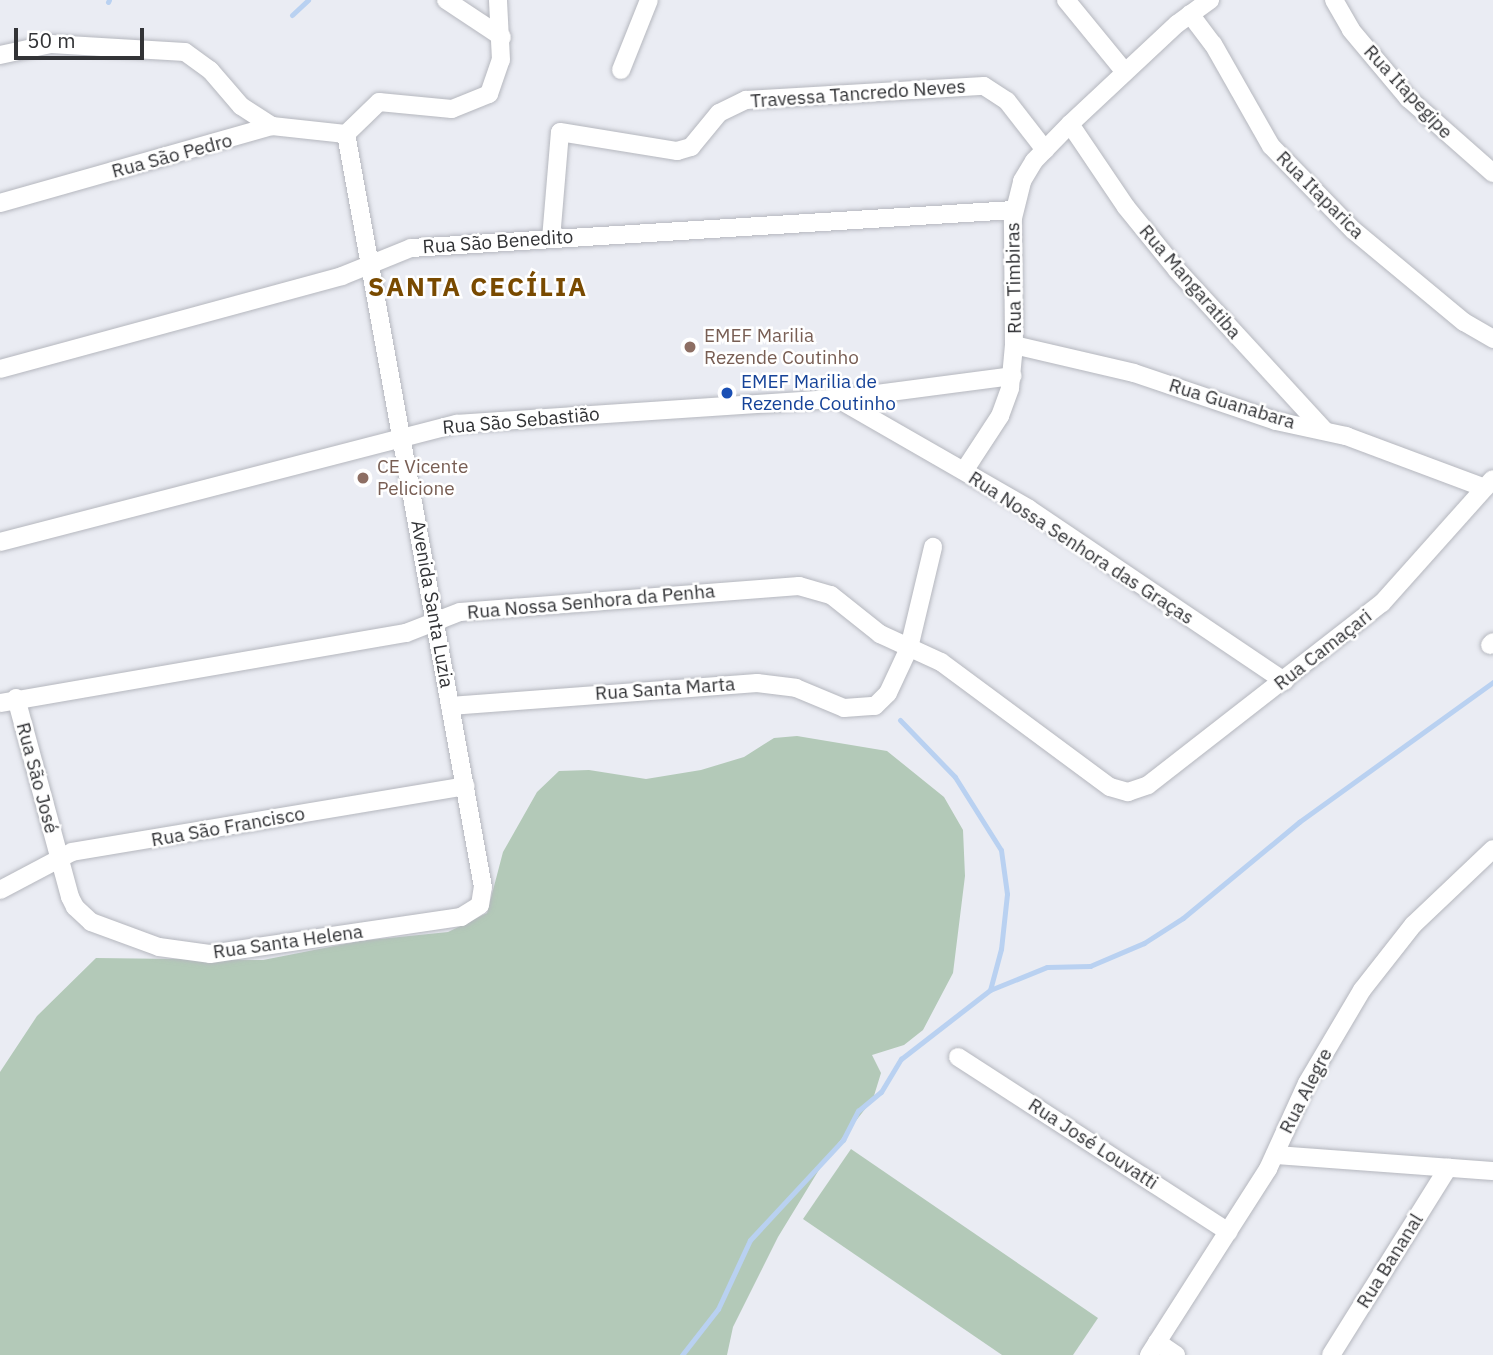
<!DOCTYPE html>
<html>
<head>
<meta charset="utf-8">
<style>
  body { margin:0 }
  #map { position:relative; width:1493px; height:1355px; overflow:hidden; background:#eaecf3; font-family:"IBM Plex Sans",sans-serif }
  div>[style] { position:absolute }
  .green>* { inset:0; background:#b3c9b8 }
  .stream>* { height:5px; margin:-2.5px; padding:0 2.5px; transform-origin:2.5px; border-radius:2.5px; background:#b9d1f1 }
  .roads { filter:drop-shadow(0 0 2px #b5b7be) drop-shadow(0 0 2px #b5b7be) }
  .street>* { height:18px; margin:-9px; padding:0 9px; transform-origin:9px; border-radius:9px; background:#fff }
  .dots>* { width:19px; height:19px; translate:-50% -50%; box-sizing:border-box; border:4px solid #fff; border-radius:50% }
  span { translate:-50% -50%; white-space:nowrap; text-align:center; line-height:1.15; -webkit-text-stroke:5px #fff; paint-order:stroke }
  .street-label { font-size:19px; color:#323336 }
  .education-label { font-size:19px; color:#785e54 }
  .left { translate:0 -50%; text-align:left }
  .transit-label { font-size:19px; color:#164399 }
  .district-label { font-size:26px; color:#794a00; font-weight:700; letter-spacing:2px }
  .scale { position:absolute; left:14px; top:28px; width:130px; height:32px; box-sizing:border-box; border:4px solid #323336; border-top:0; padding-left:9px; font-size:21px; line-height:24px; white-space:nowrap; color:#323336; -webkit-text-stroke:5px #fff; paint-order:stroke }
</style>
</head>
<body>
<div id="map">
  <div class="green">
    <div style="clip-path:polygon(797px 736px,887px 751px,944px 797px,963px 830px,965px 876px,953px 973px,923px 1030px,904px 1045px,872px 1055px,881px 1073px,873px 1099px,825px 1160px,778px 1237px,733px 1327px,727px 1355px,0 1355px,0 1072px,37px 1016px,96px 958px,263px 960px,360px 941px,448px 932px,487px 913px,503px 852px,537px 792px,559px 771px,589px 770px,646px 779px,701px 770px,744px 757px,774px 738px)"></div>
    <div style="clip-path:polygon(851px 1149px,1098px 1318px,1073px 1355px,1002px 1355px,803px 1219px)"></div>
  </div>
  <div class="stream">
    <div style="left:108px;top:2px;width:2px;rotate:-63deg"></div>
    <div style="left:292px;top:15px;width:22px;rotate:-43deg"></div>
    <div style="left:900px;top:720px;width:79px;rotate:46deg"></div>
    <div style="left:955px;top:777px;width:86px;rotate:57.8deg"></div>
    <div style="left:1001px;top:850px;width:44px;rotate:82.2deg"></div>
    <div style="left:1007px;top:894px;width:55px;rotate:96.2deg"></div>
    <div style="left:1001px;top:949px;width:42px;rotate:105deg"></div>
    <div style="left:682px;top:1355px;width:58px;rotate:-52deg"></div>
    <div style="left:718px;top:1309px;width:76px;rotate:-65.1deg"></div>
    <div style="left:750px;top:1240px;width:137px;rotate:-47.1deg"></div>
    <div style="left:843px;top:1140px;width:33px;rotate:-63deg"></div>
    <div style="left:858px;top:1111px;width:30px;rotate:-40deg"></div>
    <div style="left:881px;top:1092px;width:39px;rotate:-59deg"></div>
    <div style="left:901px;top:1059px;width:113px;rotate:-37.8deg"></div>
    <div style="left:990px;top:990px;width:61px;rotate:-22deg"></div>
    <div style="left:1047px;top:967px;width:43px;rotate:-1.3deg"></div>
    <div style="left:1090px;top:966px;width:59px;rotate:-23.1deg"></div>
    <div style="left:1144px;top:943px;width:46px;rotate:-32.7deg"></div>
    <div style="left:1183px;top:918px;width:151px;rotate:-39.6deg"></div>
    <div style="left:1299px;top:822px;width:239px;rotate:-35.8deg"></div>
  </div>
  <div class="roads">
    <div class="street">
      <div style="left:446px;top:0;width:67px;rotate:33.5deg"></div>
      <div style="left:1066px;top:0;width:93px;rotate:50.7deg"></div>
      <div style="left:1334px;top:0;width:34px;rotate:60deg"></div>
      <div style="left:1351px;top:30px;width:90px;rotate:50deg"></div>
      <div style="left:1409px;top:99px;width:112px;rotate:41.4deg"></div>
      <div style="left:1190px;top:14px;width:38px;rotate:53deg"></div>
      <div style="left:1213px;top:44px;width:117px;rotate:60.4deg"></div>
      <div style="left:1271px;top:146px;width:117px;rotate:45.7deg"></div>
      <div style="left:1353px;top:230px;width:144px;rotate:39.7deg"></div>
      <div style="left:1464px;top:322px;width:34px;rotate:30deg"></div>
      <div style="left:0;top:55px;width:52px;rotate:-12.2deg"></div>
      <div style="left:51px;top:44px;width:134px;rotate:3.4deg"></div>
      <div style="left:185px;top:52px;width:31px;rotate:36deg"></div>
      <div style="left:210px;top:70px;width:48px;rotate:49.3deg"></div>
      <div style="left:241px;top:106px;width:37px;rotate:33deg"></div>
      <div style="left:621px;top:70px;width:75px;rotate:-68.2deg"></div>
      <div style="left:1070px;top:124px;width:100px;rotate:56deg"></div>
      <div style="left:1126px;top:207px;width:81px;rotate:51deg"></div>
      <div style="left:1177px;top:270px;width:217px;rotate:47.4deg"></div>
      <div style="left:346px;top:134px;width:46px;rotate:-44.1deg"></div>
      <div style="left:379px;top:102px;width:73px;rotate:5.5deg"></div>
      <div style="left:452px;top:109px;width:40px;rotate:-22deg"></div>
      <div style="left:489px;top:94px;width:36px;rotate:-71deg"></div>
      <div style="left:501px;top:60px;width:60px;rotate:-92.9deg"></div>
      <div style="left:0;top:203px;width:283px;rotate:-15.8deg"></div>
      <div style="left:272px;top:126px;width:74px;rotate:6.2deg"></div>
      <div style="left:551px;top:239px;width:107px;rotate:-85.2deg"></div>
      <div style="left:560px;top:132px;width:119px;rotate:9.2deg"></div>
      <div style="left:677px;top:151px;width:15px;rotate:-16deg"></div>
      <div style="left:691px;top:147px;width:44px;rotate:-50.5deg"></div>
      <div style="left:719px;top:113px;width:30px;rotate:-26deg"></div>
      <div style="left:746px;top:100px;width:238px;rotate:-3.4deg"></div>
      <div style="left:984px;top:86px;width:27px;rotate:33deg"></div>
      <div style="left:1007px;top:101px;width:62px;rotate:52.2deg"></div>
      <div style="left:1014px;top:345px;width:123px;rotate:13.1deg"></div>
      <div style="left:1134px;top:373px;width:150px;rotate:18.7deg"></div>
      <div style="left:1276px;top:421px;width:72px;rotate:12.1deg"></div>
      <div style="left:1346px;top:436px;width:148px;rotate:20.5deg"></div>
      <div style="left:0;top:369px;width:354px;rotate:-15.2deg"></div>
      <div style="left:342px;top:276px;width:74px;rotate:-22.1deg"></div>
      <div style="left:411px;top:248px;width:603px;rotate:-3.61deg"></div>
      <div style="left:838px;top:399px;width:220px;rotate:29.9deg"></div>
      <div style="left:1029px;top:509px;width:308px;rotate:34deg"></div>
      <div style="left:964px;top:471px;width:66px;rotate:-56.8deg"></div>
      <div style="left:1000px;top:416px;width:30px;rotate:-70deg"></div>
      <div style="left:1010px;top:388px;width:43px;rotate:-84.7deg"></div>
      <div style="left:1014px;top:345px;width:127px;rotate:-90.5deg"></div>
      <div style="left:1013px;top:218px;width:38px;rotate:-76deg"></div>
      <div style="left:1022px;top:181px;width:23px;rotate:-59deg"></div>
      <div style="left:1034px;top:161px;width:52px;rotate:-45.8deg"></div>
      <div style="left:1070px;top:124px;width:146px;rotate:-43.1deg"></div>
      <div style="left:1177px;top:24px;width:41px;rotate:-36deg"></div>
      <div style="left:0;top:542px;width:472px;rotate:-14.5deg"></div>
      <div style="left:457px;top:424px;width:382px;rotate:-3.8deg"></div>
      <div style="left:838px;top:399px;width:176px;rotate:-7.5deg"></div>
      <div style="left:1490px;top:645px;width:4px;rotate:-45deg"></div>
      <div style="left:16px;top:698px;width:206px;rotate:74.8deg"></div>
      <div style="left:70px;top:897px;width:11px;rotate:63deg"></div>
      <div style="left:75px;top:907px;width:22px;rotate:43deg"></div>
      <div style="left:91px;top:922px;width:72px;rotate:20.2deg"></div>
      <div style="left:159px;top:947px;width:51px;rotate:7.8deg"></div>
      <div style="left:210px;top:954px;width:254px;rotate:-8.4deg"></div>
      <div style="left:461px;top:917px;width:22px;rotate:-32deg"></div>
      <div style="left:480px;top:905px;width:18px;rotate:-81deg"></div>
      <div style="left:483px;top:887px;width:765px;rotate:-100.31deg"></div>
      <div style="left:0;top:703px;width:412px;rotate:-9.8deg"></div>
      <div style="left:406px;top:633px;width:58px;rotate:-21.3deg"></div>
      <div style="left:460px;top:612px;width:340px;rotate:-4.4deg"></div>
      <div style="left:799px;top:586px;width:33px;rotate:16deg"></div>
      <div style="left:831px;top:595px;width:63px;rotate:38.5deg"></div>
      <div style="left:880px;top:634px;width:67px;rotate:24.7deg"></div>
      <div style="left:941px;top:662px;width:210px;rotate:36.5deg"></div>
      <div style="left:1110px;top:787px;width:19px;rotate:16deg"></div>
      <div style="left:1128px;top:792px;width:21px;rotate:-19deg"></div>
      <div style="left:1148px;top:785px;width:296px;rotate:-37.9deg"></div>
      <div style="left:1382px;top:603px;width:166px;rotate:-48.2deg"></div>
      <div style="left:450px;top:706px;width:308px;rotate:-4.3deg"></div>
      <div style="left:757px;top:683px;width:39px;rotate:7deg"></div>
      <div style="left:796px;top:688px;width:52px;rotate:22.6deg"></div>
      <div style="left:844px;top:708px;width:31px;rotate:-4deg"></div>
      <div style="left:875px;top:706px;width:18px;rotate:-45deg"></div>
      <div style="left:888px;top:693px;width:50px;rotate:-65deg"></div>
      <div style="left:909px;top:648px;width:104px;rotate:-76.6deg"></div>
      <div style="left:0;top:890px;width:81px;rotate:-27.8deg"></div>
      <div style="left:72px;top:852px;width:399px;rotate:-9.5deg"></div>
      <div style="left:958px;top:1057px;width:322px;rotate:32.9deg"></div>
      <div style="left:1275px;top:1155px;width:219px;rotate:4.2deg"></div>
      <div style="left:1157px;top:1342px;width:23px;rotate:34deg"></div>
      <div style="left:1149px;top:1355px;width:221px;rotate:-57.4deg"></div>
      <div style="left:1268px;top:1169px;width:94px;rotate:-65.6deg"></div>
      <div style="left:1307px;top:1083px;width:108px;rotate:-59.4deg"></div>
      <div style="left:1362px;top:990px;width:83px;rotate:-51.9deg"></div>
      <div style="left:1413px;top:925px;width:110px;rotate:-43.5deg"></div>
      <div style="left:1331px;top:1355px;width:221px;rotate:-58deg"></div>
    </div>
  </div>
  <div class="dots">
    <div style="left:690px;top:347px;background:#8d6e63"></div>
    <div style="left:727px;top:393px;background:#1a4fb4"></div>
    <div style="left:363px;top:478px;background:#8d6e63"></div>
  </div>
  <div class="street-label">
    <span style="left:1408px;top:92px;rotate:47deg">Rua Itapegipe</span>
    <span style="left:858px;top:94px;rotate:-4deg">Travessa Tancredo Neves</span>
    <span style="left:172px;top:156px;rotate:-15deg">Rua São Pedro</span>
    <span style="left:1320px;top:195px;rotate:45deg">Rua Itaparica</span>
    <span style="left:498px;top:242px;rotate:-4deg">Rua São Benedito</span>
    <span style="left:1014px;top:278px;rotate:-91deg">Rua Timbiras</span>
    <span style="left:1190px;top:282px;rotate:49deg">Rua Mangaratiba</span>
    <span style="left:1232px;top:404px;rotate:17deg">Rua Guanabara</span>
    <span style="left:521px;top:421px;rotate:-5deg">Rua São Sebastião</span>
    <span style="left:1081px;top:548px;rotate:33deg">Rua Nossa Senhora das Graças</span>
    <span style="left:591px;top:602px;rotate:-5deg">Rua Nossa Senhora da Penha</span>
    <span style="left:432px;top:604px;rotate:80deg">Avenida Santa Luzia</span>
    <span style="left:1323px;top:650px;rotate:-38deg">Rua Camaçari</span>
    <span style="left:665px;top:689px;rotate:-4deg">Rua Santa Marta</span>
    <span style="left:37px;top:778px;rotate:75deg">Rua São José</span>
    <span style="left:228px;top:827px;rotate:-10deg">Rua São Francisco</span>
    <span style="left:288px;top:942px;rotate:-8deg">Rua Santa Helena</span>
    <span style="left:1306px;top:1091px;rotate:-63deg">Rua Alegre</span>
    <span style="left:1093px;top:1144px;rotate:33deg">Rua José Louvatti</span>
    <span style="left:1390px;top:1261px;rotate:-58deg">Rua Bananal</span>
  </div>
  <div class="education-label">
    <span class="left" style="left:704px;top:347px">EMEF Marilia<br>Rezende Coutinho</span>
    <span class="left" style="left:377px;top:478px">CE Vicente<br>Pelicione</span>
  </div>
  <div class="transit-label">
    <span class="left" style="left:741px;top:393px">EMEF Marilia de<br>Rezende Coutinho</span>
  </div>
  <div class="district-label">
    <span style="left:478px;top:287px">SANTA CECÍLIA</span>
  </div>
  <div class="scale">50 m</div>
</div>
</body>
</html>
